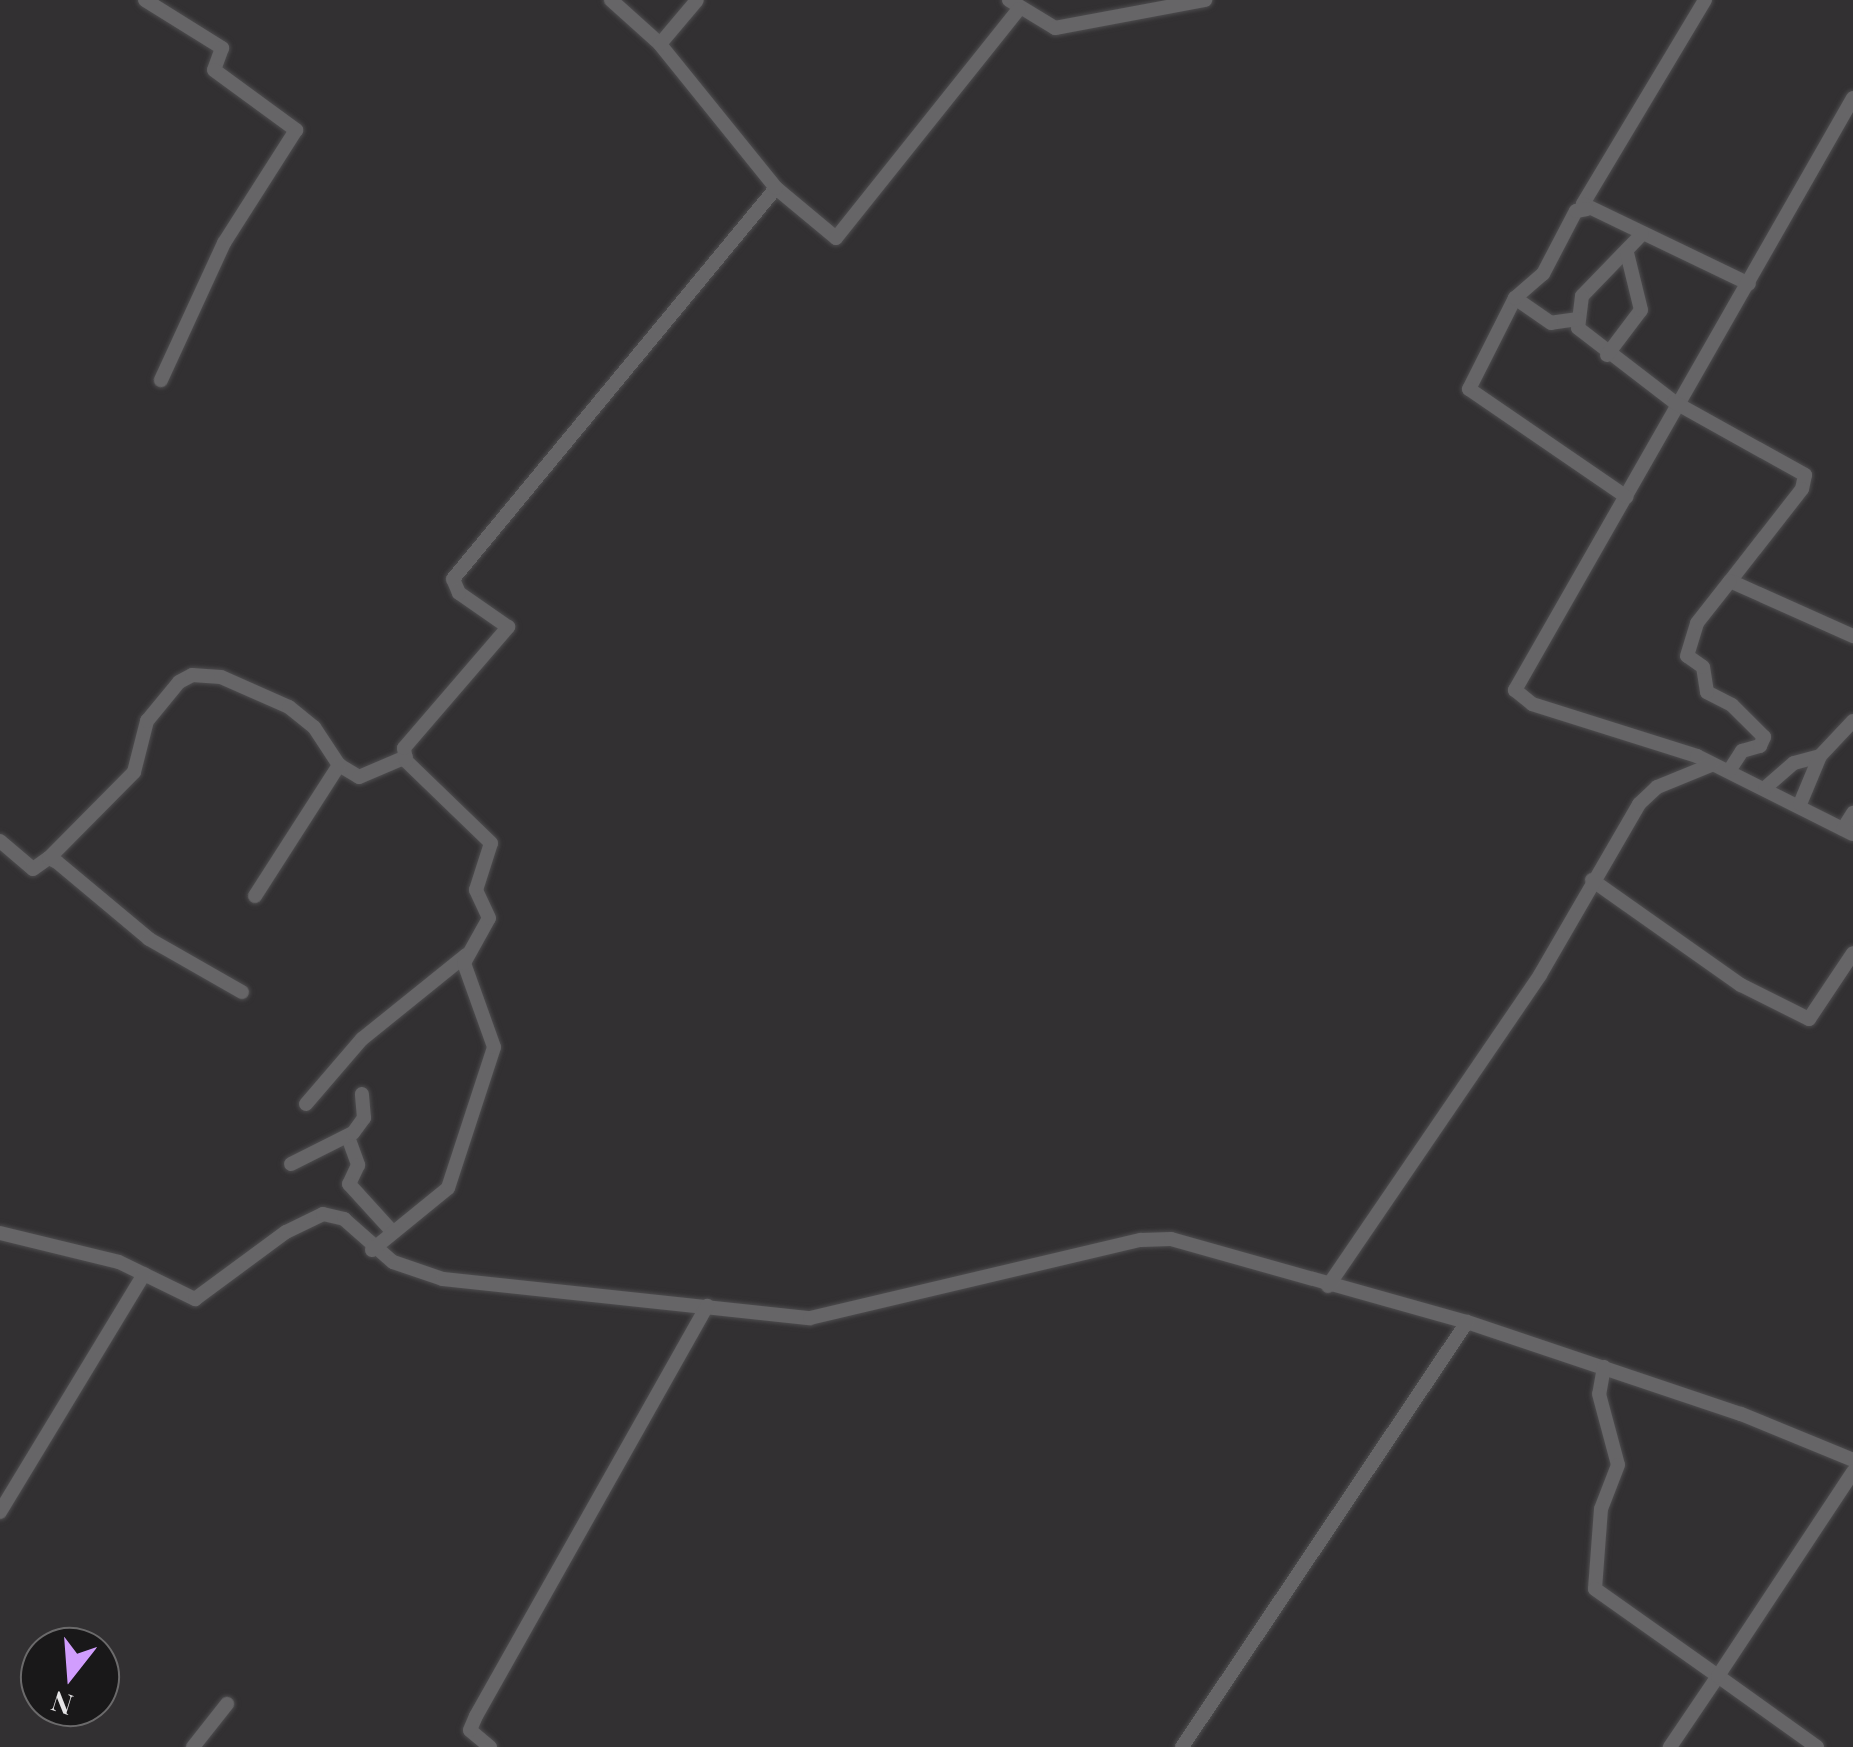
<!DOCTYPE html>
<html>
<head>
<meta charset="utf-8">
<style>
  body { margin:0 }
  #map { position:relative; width:1853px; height:1747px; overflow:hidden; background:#323032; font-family:"Playfair Display",serif }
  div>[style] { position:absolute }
  .roads { filter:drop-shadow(0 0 2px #4e4d4f) drop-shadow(0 0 2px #4e4d4f) }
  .minor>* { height:14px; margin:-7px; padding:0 7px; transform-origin:7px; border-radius:7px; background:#666567 }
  span { translate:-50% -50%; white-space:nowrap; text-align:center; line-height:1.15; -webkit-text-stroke:10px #191819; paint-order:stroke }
  .north { position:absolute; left:20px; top:1627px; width:100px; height:100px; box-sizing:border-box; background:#191819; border:2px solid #6b6a6b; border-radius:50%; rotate:197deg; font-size:28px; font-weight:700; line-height:40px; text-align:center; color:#e5e4e6 }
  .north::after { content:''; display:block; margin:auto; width:35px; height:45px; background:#d19dfe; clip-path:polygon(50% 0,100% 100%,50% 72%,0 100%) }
</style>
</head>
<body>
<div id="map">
  <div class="roads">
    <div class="minor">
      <div style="left:145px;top:0;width:91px;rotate:31.9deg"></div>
      <div style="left:222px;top:48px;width:23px;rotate:110deg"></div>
      <div style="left:214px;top:70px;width:102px;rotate:36.2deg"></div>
      <div style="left:296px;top:130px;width:134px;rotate:122.5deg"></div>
      <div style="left:224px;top:243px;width:151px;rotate:114.7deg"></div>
      <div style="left:611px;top:0;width:66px;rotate:41.9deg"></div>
      <div style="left:1009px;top:0;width:54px;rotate:31.3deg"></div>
      <div style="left:1055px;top:28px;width:153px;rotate:-10.6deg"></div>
      <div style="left:1705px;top:0;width:238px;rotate:120.9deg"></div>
      <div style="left:1583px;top:204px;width:184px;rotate:25.7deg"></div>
      <div style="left:1853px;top:98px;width:682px;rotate:119.72deg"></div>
      <div style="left:1515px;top:690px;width:22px;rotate:39deg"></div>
      <div style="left:1532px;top:704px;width:173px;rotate:17.5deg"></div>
      <div style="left:1697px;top:756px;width:174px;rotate:26.6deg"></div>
      <div style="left:776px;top:188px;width:78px;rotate:39.8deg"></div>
      <div style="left:836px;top:238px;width:293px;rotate:-51.4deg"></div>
      <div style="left:1642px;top:234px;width:86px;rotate:134.1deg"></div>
      <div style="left:1582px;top:296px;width:32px;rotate:97deg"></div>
      <div style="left:1578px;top:328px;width:121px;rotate:37.6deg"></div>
      <div style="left:1674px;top:402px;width:150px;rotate:29.1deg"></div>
      <div style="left:1805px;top:475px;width:14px;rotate:102deg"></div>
      <div style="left:1802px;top:489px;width:117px;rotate:128deg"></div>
      <div style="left:1730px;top:581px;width:135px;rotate:24.1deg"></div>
      <div style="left:1515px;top:298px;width:102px;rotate:116.8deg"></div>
      <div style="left:1469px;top:389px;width:191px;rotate:34.4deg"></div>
      <div style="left:1578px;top:319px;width:27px;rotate:172deg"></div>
      <div style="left:1551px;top:323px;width:44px;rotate:-145.2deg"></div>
      <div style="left:1515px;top:298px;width:37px;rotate:-41deg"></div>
      <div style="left:1543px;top:274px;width:71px;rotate:-62.4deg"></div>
      <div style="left:1576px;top:211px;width:11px;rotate:-10deg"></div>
      <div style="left:1607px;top:355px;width:56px;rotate:-52.9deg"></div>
      <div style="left:1641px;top:310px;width:59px;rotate:-103.8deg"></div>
      <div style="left:1729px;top:771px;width:24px;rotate:-57deg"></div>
      <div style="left:1742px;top:751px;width:19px;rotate:-16deg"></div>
      <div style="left:1760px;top:746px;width:10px;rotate:-66deg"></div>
      <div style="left:1764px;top:737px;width:45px;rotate:-135deg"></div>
      <div style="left:1732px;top:705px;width:28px;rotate:-153deg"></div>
      <div style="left:1707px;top:692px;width:25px;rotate:-99deg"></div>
      <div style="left:1703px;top:667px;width:19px;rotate:-145deg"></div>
      <div style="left:1687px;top:656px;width:34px;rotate:-73deg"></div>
      <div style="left:1697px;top:623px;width:53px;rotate:-51.8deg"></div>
      <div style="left:1765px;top:788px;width:38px;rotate:-41deg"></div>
      <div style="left:1794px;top:763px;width:27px;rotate:-15deg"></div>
      <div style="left:1820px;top:756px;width:48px;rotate:-46.7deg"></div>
      <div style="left:1800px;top:804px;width:52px;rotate:-67.4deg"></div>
      <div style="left:1843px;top:829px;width:19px;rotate:-58deg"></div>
      <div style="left:0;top:841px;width:43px;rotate:40.3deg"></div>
      <div style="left:33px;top:869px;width:19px;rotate:-35deg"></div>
      <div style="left:49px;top:858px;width:9px;rotate:27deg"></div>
      <div style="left:57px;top:862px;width:120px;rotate:39.9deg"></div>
      <div style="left:149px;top:939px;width:107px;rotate:29.7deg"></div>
      <div style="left:49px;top:858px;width:121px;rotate:-45.3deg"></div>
      <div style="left:134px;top:772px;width:53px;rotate:-75.7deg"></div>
      <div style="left:147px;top:721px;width:50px;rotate:-50.6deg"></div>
      <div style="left:179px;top:682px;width:15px;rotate:-28deg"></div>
      <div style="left:192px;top:675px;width:29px;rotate:4deg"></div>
      <div style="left:221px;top:677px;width:74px;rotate:23.8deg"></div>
      <div style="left:289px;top:707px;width:32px;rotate:39deg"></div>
      <div style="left:314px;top:727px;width:45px;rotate:56.7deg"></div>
      <div style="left:339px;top:765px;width:23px;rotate:31deg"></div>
      <div style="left:359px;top:777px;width:51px;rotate:-23.1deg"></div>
      <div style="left:1592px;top:880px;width:182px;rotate:35.2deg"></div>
      <div style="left:1741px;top:985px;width:76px;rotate:26.6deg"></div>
      <div style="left:1809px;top:1019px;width:79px;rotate:-56.3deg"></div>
      <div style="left:255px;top:896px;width:156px;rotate:-57.3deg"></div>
      <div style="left:306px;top:1104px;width:86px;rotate:-49.3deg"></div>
      <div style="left:362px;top:1039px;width:134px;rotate:-38.9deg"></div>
      <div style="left:348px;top:1137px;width:30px;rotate:70deg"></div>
      <div style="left:358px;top:1165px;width:21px;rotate:115deg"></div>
      <div style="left:349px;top:1184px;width:61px;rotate:47.7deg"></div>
      <div style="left:291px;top:1164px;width:69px;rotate:-26.6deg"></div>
      <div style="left:353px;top:1133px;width:19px;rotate:-54deg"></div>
      <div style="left:364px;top:1118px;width:24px;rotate:-95deg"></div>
      <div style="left:0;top:1233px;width:122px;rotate:13.7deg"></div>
      <div style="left:119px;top:1262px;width:85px;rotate:26deg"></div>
      <div style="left:195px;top:1299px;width:113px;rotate:-36.4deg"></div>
      <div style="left:286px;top:1232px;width:41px;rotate:-25.9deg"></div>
      <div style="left:323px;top:1214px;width:22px;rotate:13deg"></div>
      <div style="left:344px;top:1219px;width:65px;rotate:41.3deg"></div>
      <div style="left:393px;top:1262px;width:53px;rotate:18.8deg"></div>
      <div style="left:443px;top:1279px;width:369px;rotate:6.1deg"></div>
      <div style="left:810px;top:1318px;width:340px;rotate:-13.3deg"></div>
      <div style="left:1141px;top:1240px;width:30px;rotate:-2deg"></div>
      <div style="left:1171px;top:1239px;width:307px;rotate:15.7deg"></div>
      <div style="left:1467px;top:1322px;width:289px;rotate:18.6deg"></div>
      <div style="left:1741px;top:1414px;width:121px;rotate:22.3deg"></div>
      <div style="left:372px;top:1250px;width:98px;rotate:-39.2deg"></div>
      <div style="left:448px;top:1188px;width:148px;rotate:-71.9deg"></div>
      <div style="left:494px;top:1047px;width:89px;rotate:-109.7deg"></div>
      <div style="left:464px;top:963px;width:51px;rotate:-60.9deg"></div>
      <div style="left:489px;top:918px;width:31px;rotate:-115deg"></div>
      <div style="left:476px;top:890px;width:49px;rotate:-72.3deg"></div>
      <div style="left:491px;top:843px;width:118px;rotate:-136deg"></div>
      <div style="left:406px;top:761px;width:13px;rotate:-99deg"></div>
      <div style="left:404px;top:748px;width:160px;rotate:-49.3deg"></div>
      <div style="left:508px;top:627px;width:60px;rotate:-145.2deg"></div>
      <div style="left:459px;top:593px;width:15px;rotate:-113deg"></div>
      <div style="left:453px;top:579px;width:507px;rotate:-50.44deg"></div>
      <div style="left:776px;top:188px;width:185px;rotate:-128.9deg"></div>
      <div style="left:660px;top:44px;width:57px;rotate:-49.9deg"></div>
      <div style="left:1328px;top:1286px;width:376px;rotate:-55.7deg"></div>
      <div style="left:1540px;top:975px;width:198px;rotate:-59.9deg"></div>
      <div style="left:1639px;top:804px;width:25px;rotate:-43deg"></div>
      <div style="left:1657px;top:787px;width:58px;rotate:-22.2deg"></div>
      <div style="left:1604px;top:1367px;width:27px;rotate:100deg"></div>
      <div style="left:1599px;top:1394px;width:73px;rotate:75deg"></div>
      <div style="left:1618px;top:1465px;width:47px;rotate:111.1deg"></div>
      <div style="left:1601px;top:1509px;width:80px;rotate:94.3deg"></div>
      <div style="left:1595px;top:1589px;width:151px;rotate:35.3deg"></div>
      <div style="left:1718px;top:1676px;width:86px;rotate:124.1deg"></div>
      <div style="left:0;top:1512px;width:278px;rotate:-58.8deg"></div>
      <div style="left:193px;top:1747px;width:55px;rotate:-51.7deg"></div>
      <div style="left:490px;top:1747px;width:26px;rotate:-140deg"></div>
      <div style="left:470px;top:1730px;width:15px;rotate:-67deg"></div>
      <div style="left:476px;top:1716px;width:471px;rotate:-60.6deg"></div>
      <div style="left:1182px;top:1747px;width:512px;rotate:-56.15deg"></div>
      <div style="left:1817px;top:1747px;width:122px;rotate:-144.4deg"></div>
      <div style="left:1718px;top:1676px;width:245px;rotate:-56.5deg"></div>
    </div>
  </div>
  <div class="north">N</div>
</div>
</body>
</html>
